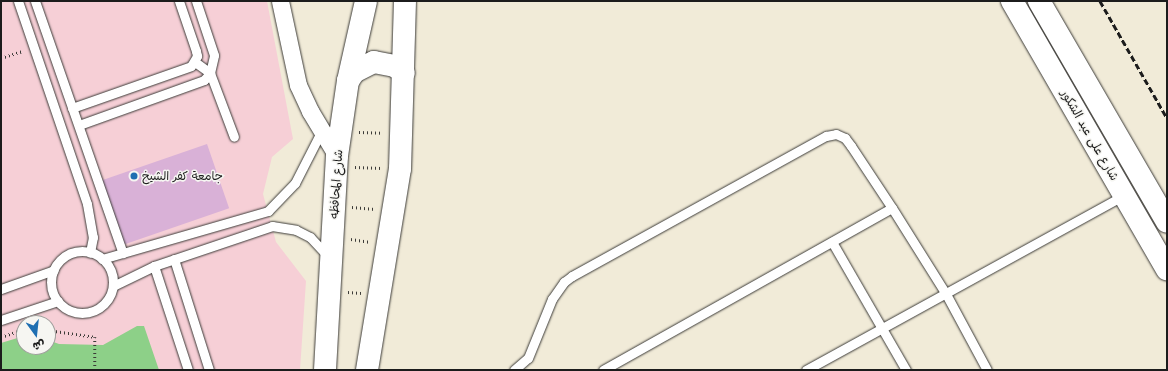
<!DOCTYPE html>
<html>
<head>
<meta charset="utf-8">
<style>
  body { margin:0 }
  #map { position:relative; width:1168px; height:371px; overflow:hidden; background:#f1ebd8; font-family:Mali,"Playpen Sans Arabic",sans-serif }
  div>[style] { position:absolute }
  .built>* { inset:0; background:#f6cfd6 }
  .green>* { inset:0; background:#8dd088 }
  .building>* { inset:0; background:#d9b1d7; transform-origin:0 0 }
  .path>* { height:2.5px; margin-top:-1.25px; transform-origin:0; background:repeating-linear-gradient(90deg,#3c3b38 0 1px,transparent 0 4px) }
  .roads { filter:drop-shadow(0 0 1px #3c3b38) drop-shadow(0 0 1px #3c3b38) }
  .service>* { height:9px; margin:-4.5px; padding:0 4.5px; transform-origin:4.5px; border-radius:4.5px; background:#fff }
  .service>.ring { margin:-4.5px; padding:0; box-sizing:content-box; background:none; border:9px solid #fff; border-radius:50% }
  .minor>* { height:17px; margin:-8.5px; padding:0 8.5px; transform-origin:8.5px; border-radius:8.5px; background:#fff }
  .secondary>* { height:22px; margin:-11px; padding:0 11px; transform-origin:11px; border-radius:11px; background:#fff }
  .primary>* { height:22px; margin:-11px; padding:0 11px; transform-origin:11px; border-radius:11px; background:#fff }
  .rail>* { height:3px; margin-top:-1.5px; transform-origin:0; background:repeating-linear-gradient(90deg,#1c1c1c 0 6px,transparent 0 9px) }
  .dots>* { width:11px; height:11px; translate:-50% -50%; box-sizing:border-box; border:2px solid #f6f6f2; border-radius:50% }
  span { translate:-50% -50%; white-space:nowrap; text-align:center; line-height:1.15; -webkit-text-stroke:3px #f6f6f2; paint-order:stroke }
  .street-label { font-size:12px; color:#1c1c1c }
  .poi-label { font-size:12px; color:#1c1c1c }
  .left { translate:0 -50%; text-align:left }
  .frame { position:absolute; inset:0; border:2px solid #1c1c1c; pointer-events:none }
  .north { position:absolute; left:16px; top:315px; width:40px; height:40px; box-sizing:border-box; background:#f6f6f2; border:1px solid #9f9f9c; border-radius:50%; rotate:165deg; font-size:11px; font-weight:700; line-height:16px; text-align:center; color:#1c1c1c }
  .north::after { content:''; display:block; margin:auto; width:14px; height:18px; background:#1f6fb2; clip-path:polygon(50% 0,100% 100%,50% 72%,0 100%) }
</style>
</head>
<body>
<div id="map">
  <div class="built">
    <div style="clip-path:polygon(evenodd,1px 1px,267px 1px,293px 139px,272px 157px,263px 194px,276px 242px,306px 281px,300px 370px,1px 370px,1px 1px,24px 323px,48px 323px,48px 347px,24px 347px,24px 323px)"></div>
  </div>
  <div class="green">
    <div style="clip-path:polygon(137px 326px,144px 326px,159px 370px,1px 370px,1px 343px,24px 336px,24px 347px,48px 347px,48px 340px,59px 344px,103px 345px)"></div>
  </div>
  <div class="building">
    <div style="left:207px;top:144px;width:68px;height:111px;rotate:71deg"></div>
  </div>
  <div class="path">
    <div style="left:1px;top:58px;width:22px;rotate:-18deg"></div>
    <div style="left:359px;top:132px;width:23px;rotate:2deg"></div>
    <div style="left:355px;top:167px;width:27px;rotate:2deg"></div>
    <div style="left:352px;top:207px;width:23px;rotate:5deg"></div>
    <div style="left:351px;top:239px;width:18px;rotate:9deg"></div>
    <div style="left:348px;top:292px;width:13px;rotate:4deg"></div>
    <div style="left:48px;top:330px;width:48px;rotate:8.5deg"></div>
    <div style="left:95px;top:337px;width:33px;rotate:90deg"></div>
    <div style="left:1px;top:337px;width:24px;rotate:-19deg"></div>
  </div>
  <div class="roads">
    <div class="service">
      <div style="left:18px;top:1px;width:214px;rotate:71.2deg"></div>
      <div style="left:87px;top:204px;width:34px;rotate:80deg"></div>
      <div style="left:93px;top:237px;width:16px;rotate:101deg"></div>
      <div style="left:35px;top:1px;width:267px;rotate:70.8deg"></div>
      <div style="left:195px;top:62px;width:19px;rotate:36deg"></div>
      <div style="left:210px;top:73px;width:68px;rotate:69.4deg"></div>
      <div style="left:72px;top:108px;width:126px;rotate:-19.4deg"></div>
      <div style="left:191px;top:66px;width:12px;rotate:-59deg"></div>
      <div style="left:197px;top:56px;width:5px;rotate:-101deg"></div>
      <div style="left:196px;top:51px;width:53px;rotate:-108.8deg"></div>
      <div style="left:79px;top:125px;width:133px;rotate:-19.8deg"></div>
      <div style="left:204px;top:80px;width:9px;rotate:-49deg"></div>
      <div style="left:210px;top:73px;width:18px;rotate:-77deg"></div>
      <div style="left:214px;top:55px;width:57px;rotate:-108.4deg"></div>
      <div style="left:832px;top:242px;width:148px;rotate:60deg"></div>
      <div class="ring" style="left:51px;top:251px;width:53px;height:53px"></div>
      <div style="left:102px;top:259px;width:173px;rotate:-16.1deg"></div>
      <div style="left:268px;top:211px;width:39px;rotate:-46deg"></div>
      <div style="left:295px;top:183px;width:57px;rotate:-63deg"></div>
      <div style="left:174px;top:259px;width:116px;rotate:72.5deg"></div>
      <div style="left:154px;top:266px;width:109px;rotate:71.9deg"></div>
      <div style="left:113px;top:286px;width:46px;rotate:-26deg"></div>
      <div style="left:154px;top:266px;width:125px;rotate:-18.7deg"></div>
      <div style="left:272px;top:226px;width:24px;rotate:9deg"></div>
      <div style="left:296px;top:230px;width:16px;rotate:27deg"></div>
      <div style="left:310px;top:237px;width:26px;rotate:47deg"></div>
      <div style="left:1px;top:289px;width:56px;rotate:-19.7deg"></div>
      <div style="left:1px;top:320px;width:60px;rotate:-18.4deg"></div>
      <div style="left:514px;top:370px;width:18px;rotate:-41deg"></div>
      <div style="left:528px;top:358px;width:64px;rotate:-67.9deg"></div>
      <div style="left:552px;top:299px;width:21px;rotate:-55deg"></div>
      <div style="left:564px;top:282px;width:10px;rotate:-37deg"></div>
      <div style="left:572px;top:276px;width:290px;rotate:-28.9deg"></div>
      <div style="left:826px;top:136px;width:10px;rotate:-11deg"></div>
      <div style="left:836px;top:134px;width:10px;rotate:24deg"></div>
      <div style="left:845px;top:138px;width:10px;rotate:53deg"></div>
      <div style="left:851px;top:146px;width:74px;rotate:56.5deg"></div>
      <div style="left:892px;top:208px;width:102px;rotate:57.9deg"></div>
      <div style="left:946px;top:294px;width:86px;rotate:61.7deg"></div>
      <div style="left:603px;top:370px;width:331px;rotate:-29.3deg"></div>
      <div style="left:806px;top:370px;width:363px;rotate:-28.8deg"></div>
    </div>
    <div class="minor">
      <div style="left:280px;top:1px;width:86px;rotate:77.9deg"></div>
      <div style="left:298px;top:85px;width:29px;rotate:65deg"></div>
      <div style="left:310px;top:111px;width:52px;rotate:59deg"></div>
    </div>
    <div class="secondary">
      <div style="left:1012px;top:1px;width:310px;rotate:60deg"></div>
      <div style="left:1039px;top:1px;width:255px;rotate:59.9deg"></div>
    </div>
    <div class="primary">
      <div style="left:348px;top:81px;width:11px;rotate:-56deg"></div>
      <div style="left:354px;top:72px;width:22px;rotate:-27deg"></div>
      <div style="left:374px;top:62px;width:21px;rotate:11deg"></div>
      <div style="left:395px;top:66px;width:11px;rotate:38deg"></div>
      <div style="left:325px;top:370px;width:214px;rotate:-86.8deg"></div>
      <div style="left:337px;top:156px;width:76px;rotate:-81.7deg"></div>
      <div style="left:348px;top:81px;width:82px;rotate:-77.3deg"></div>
      <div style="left:367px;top:370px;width:204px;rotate:-80.7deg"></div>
      <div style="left:400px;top:169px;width:168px;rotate:-88.3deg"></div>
    </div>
  </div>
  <div class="rail">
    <div style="left:1100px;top:1px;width:135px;rotate:60.2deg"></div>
  </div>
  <div class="dots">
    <div style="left:134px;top:176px;background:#1f6fb2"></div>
  </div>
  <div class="street-label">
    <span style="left:1090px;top:135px;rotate:60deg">شارع على عبد الشكور</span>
    <span style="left:336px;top:184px;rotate:-86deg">شارع المحافظه</span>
  </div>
  <div class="poi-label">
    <span class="left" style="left:142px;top:176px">جامعة كفر الشيخ</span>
  </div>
  <div class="frame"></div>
  <div class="north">ش</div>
</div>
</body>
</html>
